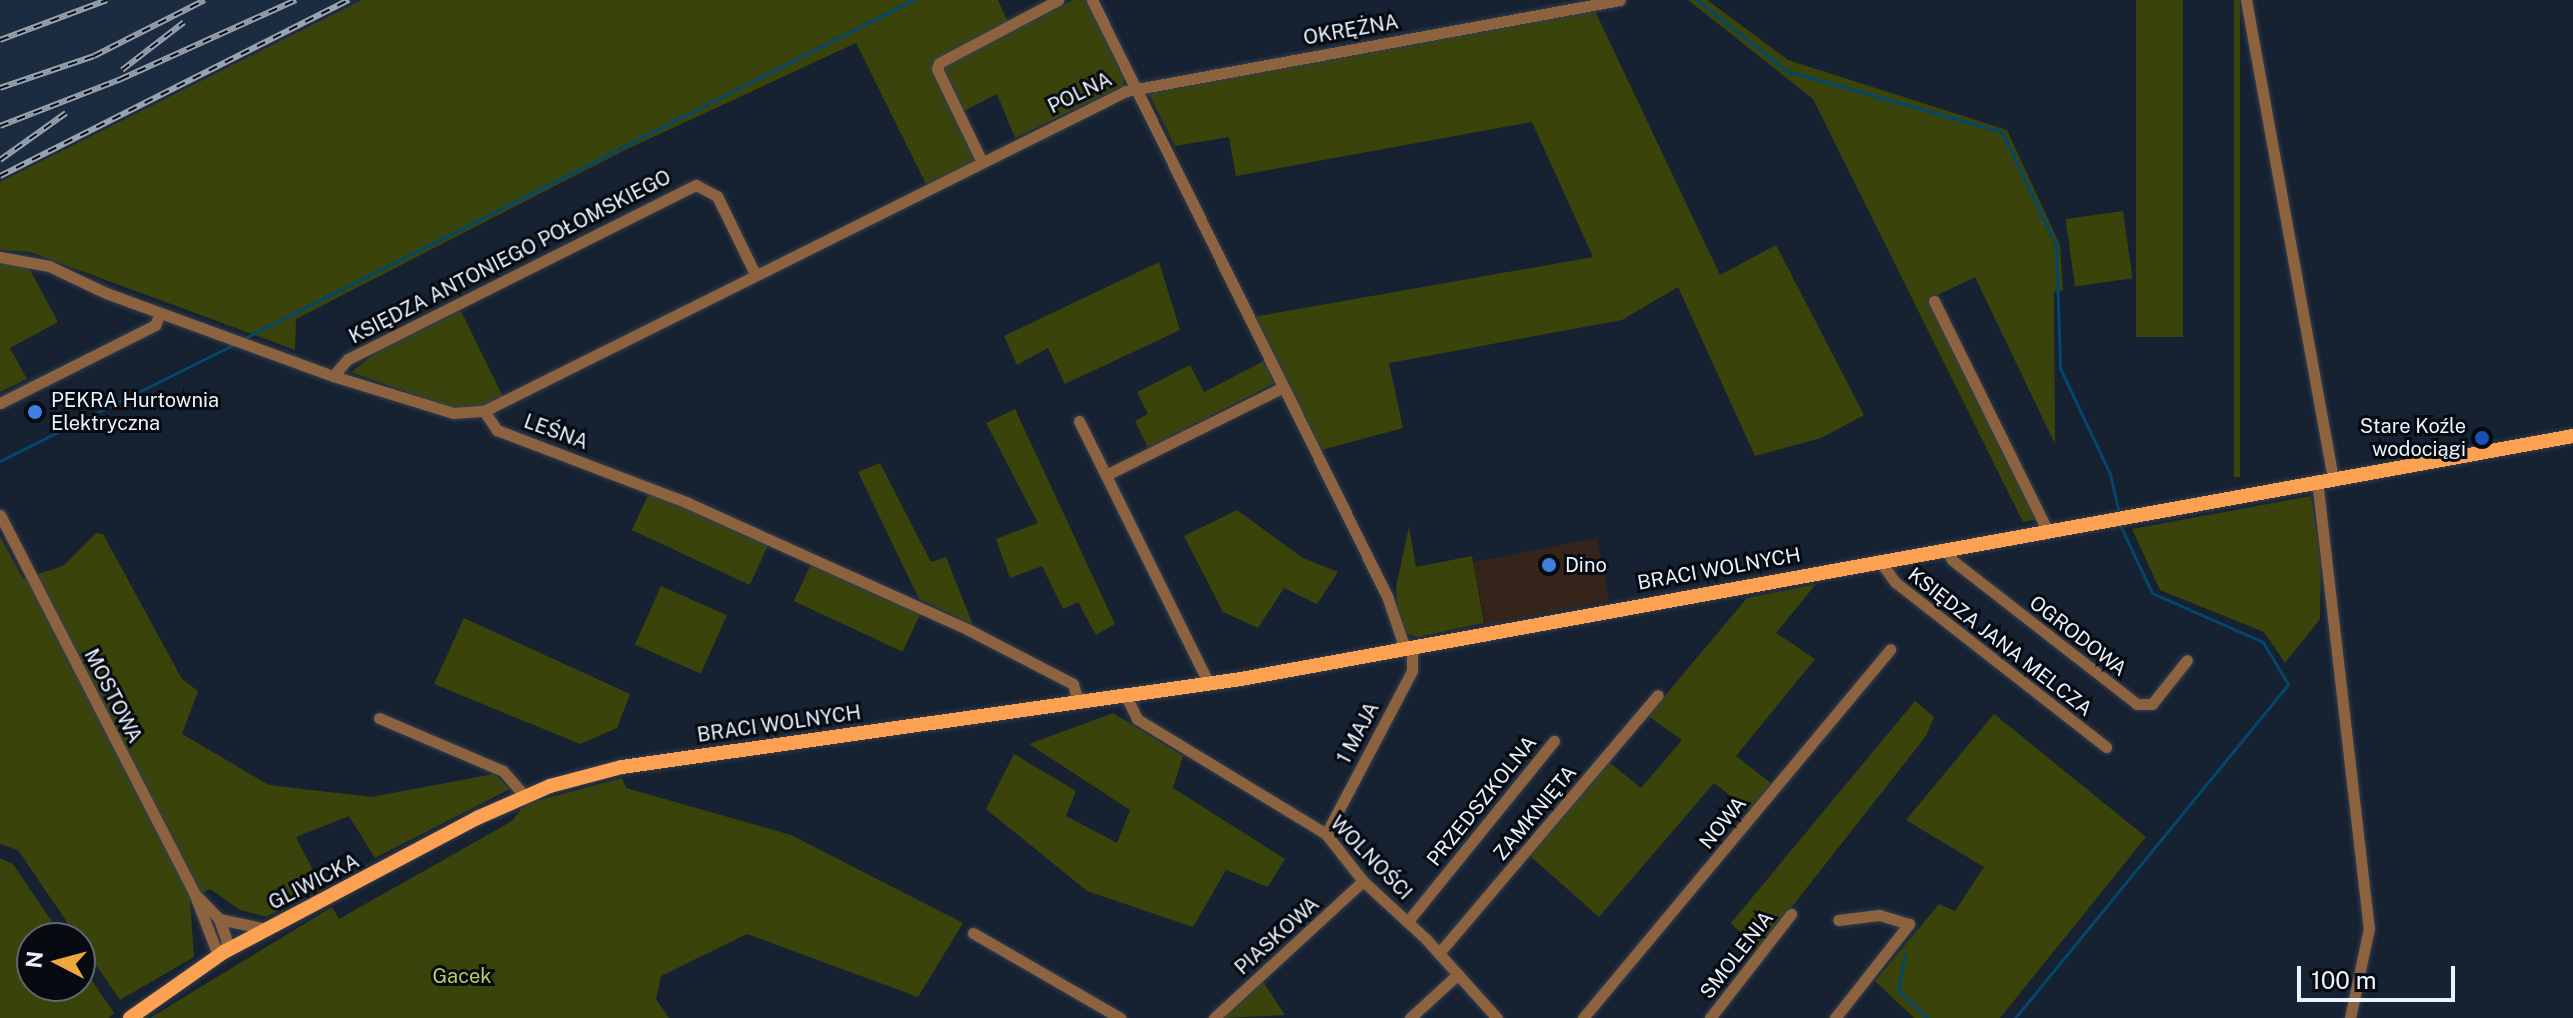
<!DOCTYPE html>
<html>
<head>
<meta charset="utf-8">
<style>
  body { margin:0 }
  #map { position:relative; width:2573px; height:1018px; overflow:hidden; background:#162131; font-family:"Public Sans",sans-serif }
  div>[style] { position:absolute }
  .commercial>* { inset:0; background:#34241a; transform-origin:0 0 }
  .built>* { inset:0; background:#1b2b40 }
  .green>* { inset:0; background:#3a440a; transform-origin:0 0 }
  .stream>* { height:3px; margin:-1.5px; padding:0 1.5px; transform-origin:1.5px; border-radius:1.5px; background:#04476c }
  .roads { filter:drop-shadow(0 0 2px #343e4e) drop-shadow(0 0 2px #343e4e) }
  .minor>* { height:11px; margin:-5.5px; padding:0 5.5px; transform-origin:5.5px; border-radius:5.5px; background:#8d623e }
  .major>* { height:14px; margin:-7px; padding:0 7px; transform-origin:7px; border-radius:7px; background:#fca152 }
  .rail>* { height:6px; margin-top:-3px; transform-origin:0; background:repeating-linear-gradient(90deg,#060b12 0 9px,#99a2af 0 18px); box-sizing:border-box; border-block:2px solid #99a2af }
  .dots>* { width:22px; height:22px; translate:-50% -50%; box-sizing:border-box; border:4px solid #060b12; border-radius:50% }
  span { translate:-50% -50%; white-space:nowrap; text-align:center; line-height:1.15; -webkit-text-stroke:6px #060b12; paint-order:stroke }
  .street-label { font-size:20px; color:#eaf2fd }
  .poi-label { font-size:20px; color:#eaf2fd }
  .left { translate:0 -50%; text-align:left }
  .right { translate:-100% -50%; text-align:right }
  .park-label { font-size:20px; color:#b7cd5f }
  .north { position:absolute; left:16px; top:922px; width:80px; height:80px; box-sizing:border-box; background:#060b12; border:2px solid #616770; border-radius:50%; rotate:276deg; font-size:22px; font-weight:700; line-height:32px; text-align:center; color:#eaf2fd }
  .north::after { content:''; display:block; margin:auto; width:28px; height:36px; background:#eea73d; clip-path:polygon(50% 0,100% 100%,50% 72%,0 100%) }
  .scale { position:absolute; left:2297px; top:966px; width:158px; height:36px; box-sizing:border-box; border:4px solid #eaf2fd; border-top:0; padding-left:10px; font-size:24px; line-height:28px; white-space:nowrap; color:#eaf2fd; -webkit-text-stroke:6px #060b12; paint-order:stroke }
</style>
</head>
<body>
<div id="map">
  <div class="commercial">
    <div style="left:1597px;top:538px;width:64px;height:126px;rotate:79deg"></div>
  </div>
  <div class="built">
    <div style="clip-path:polygon(0 0,398px 0,0 190px)"></div>
  </div>
  <div class="green">
    <div style="clip-path:polygon(362px 0,998px 0,1008px 22px,936px 60px,978px 161px,926px 184px,856px 43px,623px 151px,296px 319px,295px 350px,30px 252px,0 250px,0 182px)"></div>
    <div style="clip-path:polygon(1073px 0,1086px 0,1124px 78px,1123px 86px,1015px 138px,997px 94px,962px 112px,943px 67px)"></div>
    <div style="clip-path:polygon(1688px 0,1707px 0,1788px 60px,2007px 130px,2060px 245px,2063px 290px,2054px 292px,2055px 444px,1975px 277px,1930px 299px,2038px 519px,2023px 522px,1813px 99px)"></div>
    <div style="left:2136px;top:0;width:47px;height:337px"></div>
    <div style="left:2234px;top:0;width:6px;height:477px"></div>
    <div style="clip-path:polygon(1595px 11px,1720px 275px,1776px 245px,1864px 415px,1821px 438px,1755px 456px,1678px 287px,1622px 320px,1389px 363px,1403px 428px,1318px 451px,1253px 317px,1593px 257px,1532px 122px,1236px 176px,1229px 137px,1175px 146px,1148px 92px)"></div>
    <div style="left:2123px;top:211px;width:68px;height:58px;rotate:82deg"></div>
    <div style="clip-path:polygon(1159px 262px,1180px 330px,1065px 384px,1048px 348px,1017px 365px,1004px 336px)"></div>
    <div style="clip-path:polygon(0 264px,28px 266px,58px 322px,10px 348px,27px 379px,0 392px)"></div>
    <div style="clip-path:polygon(461px 311px,503px 397px,468px 414px,351px 372px,382px 348px)"></div>
    <div style="clip-path:polygon(1264px 361px,1275px 383px,1148px 448px,1135px 421px,1148px 414px,1137px 392px,1190px 365px,1204px 392px)"></div>
    <div style="clip-path:polygon(1015px 409px,1115px 624px,1096px 635px,1078px 602px,1063px 609px,1042px 566px,1010px 578px,996px 539px,1038px 523px,986px 423px)"></div>
    <div style="clip-path:polygon(880px 463px,931px 562px,946px 557px,973px 625px,919px 599px,858px 472px)"></div>
    <div style="left:650px;top:491px;width:130px;height:43px;rotate:25deg"></div>
    <div style="clip-path:polygon(2311px 496px,2321px 559px,2320px 619px,2285px 663px,2264px 632px,2160px 590px,2132px 529px)"></div>
    <div style="clip-path:polygon(1237px 510px,1303px 558px,1338px 572px,1317px 604px,1284px 588px,1258px 628px,1223px 612px,1184px 536px)"></div>
    <div style="clip-path:polygon(1409px 527px,1416px 567px,1472px 556px,1484px 623px,1417px 637px,1407px 634px,1398px 617px,1396px 587px)"></div>
    <div style="clip-path:polygon(96px 533px,103px 534px,182px 679px,198px 691px,182px 734px,269px 785px,371px 797px,494px 774px,510px 789px,375px 858px,349px 816px,296px 837px,322px 888px,266px 917px,240px 910px,210px 889px,190px 899px,194px 957px,120px 1000px,18px 850px,0 844px,0 536px,23px 579px,63px 566px)"></div>
    <div style="left:812px;top:562px;width:120px;height:43px;rotate:25deg"></div>
    <div style="clip-path:polygon(1816px 584px,1776px 633px,1815px 659px,1736px 756px,1772px 784px,1749px 810px,1714px 783px,1599px 917px,1530px 856px,1609px 762px,1641px 788px,1682px 740px,1648px 716px,1747px 598px)"></div>
    <div style="left:661px;top:586px;width:72px;height:64px;rotate:24deg"></div>
    <div style="clip-path:polygon(464px 618px,630px 694px,617px 728px,580px 744px,434px 684px)"></div>
    <div style="clip-path:polygon(1915px 701px,1934px 717px,1926px 736px,1758px 950px,1731px 923px)"></div>
    <div style="clip-path:polygon(1113px 713px,1183px 756px,1173px 788px,1285px 859px,1268px 887px,1226px 870px,1193px 927px,1087px 891px,986px 809px,1014px 754px,1076px 791px,1066px 816px,1117px 843px,1130px 810px,1029px 744px)"></div>
    <div style="clip-path:polygon(1994px 714px,2146px 837px,2000px 1018px,1914px 1018px,1875px 981px,1939px 904px,1955px 911px,1984px 867px,1906px 820px)"></div>
    <div style="clip-path:polygon(622px 778px,626px 788px,791px 835px,963px 923px,918px 997px,747px 934px,661px 976px,656px 999px,669px 1018px,150px 1018px,332px 907px,339px 919px,512px 821px,525px 804px)"></div>
    <div style="clip-path:polygon(0 858px,13px 864px,63px 938px,32px 938px,32px 986px,80px 986px,80px 963px,114px 1013px,109px 1018px,0 1018px)"></div>
    <div style="clip-path:polygon(1262px 980px,1285px 1015px,1223px 1018px)"></div>
  </div>
  <div class="stream">
    <div style="left:1697px;top:0;width:115px;rotate:38.3deg"></div>
    <div style="left:1787px;top:71px;width:223px;rotate:15.8deg"></div>
    <div style="left:2002px;top:132px;width:125px;rotate:64.5deg"></div>
    <div style="left:2056px;top:245px;width:123px;rotate:88.1deg"></div>
    <div style="left:2060px;top:368px;width:117px;rotate:64.7deg"></div>
    <div style="left:2110px;top:474px;width:40px;rotate:77deg"></div>
    <div style="left:245px;top:338px;width:749px;rotate:-26.84deg"></div>
    <div style="left:0;top:461px;width:260px;rotate:-26.5deg"></div>
    <div style="left:1905px;top:953px;width:39px;rotate:100deg"></div>
    <div style="left:1898px;top:991px;width:40px;rotate:42deg"></div>
    <div style="left:2015px;top:1018px;width:431px;rotate:-50.7deg"></div>
    <div style="left:2288px;top:684px;width:49px;rotate:-120.8deg"></div>
    <div style="left:2263px;top:642px;width:121px;rotate:-156.2deg"></div>
    <div style="left:2152px;top:593px;width:75px;rotate:-115.2deg"></div>
  </div>
  <div class="roads">
    <div class="minor">
      <div style="left:1092px;top:0;width:665px;rotate:63.67deg"></div>
      <div style="left:1387px;top:596px;width:56px;rotate:71.2deg"></div>
      <div style="left:2246px;top:0;width:485px;rotate:79.7deg"></div>
      <div style="left:982px;top:162px;width:103px;rotate:-115.8deg"></div>
      <div style="left:937px;top:69px;width:6px;rotate:-72deg"></div>
      <div style="left:939px;top:63px;width:135px;rotate:-27.9deg"></div>
      <div style="left:0;top:257px;width:50px;rotate:10.4deg"></div>
      <div style="left:49px;top:266px;width:63px;rotate:25.3deg"></div>
      <div style="left:106px;top:293px;width:242px;rotate:20.1deg"></div>
      <div style="left:333px;top:376px;width:126px;rotate:17.1deg"></div>
      <div style="left:453px;top:413px;width:31px;rotate:-4deg"></div>
      <div style="left:484px;top:411px;width:23px;rotate:56deg"></div>
      <div style="left:497px;top:430px;width:204px;rotate:20.9deg"></div>
      <div style="left:688px;top:503px;width:308px;rotate:24.3deg"></div>
      <div style="left:969px;top:630px;width:117px;rotate:27.4deg"></div>
      <div style="left:1073px;top:684px;width:18px;rotate:74deg"></div>
      <div style="left:1934px;top:301px;width:255px;rotate:63.7deg"></div>
      <div style="left:333px;top:376px;width:23px;rotate:-49deg"></div>
      <div style="left:348px;top:359px;width:389px;rotate:-26.6deg"></div>
      <div style="left:696px;top:185px;width:24px;rotate:28deg"></div>
      <div style="left:717px;top:196px;width:87px;rotate:64deg"></div>
      <div style="left:0;top:403px;width:174px;rotate:-26.7deg"></div>
      <div style="left:155px;top:325px;width:13px;rotate:-67deg"></div>
      <div style="left:484px;top:411px;width:717px;rotate:-26.49deg"></div>
      <div style="left:1126px;top:91px;width:502px;rotate:-10.44deg"></div>
      <div style="left:1079px;top:421px;width:293px;rotate:63.7deg"></div>
      <div style="left:1106px;top:475px;width:198px;rotate:-26.4deg"></div>
      <div style="left:2317px;top:480px;width:451px;rotate:83.4deg"></div>
      <div style="left:2369px;top:928px;width:92px;rotate:101.9deg"></div>
      <div style="left:0;top:515px;width:425px;rotate:62.8deg"></div>
      <div style="left:194px;top:893px;width:66px;rotate:68.8deg"></div>
      <div style="left:1946px;top:548px;width:13px;rotate:63deg"></div>
      <div style="left:1952px;top:560px;width:234px;rotate:37.9deg"></div>
      <div style="left:2137px;top:704px;width:15px"></div>
      <div style="left:2152px;top:704px;width:56px;rotate:-51.5deg"></div>
      <div style="left:1879px;top:560px;width:27px;rotate:54deg"></div>
      <div style="left:1895px;top:582px;width:268px;rotate:38deg"></div>
      <div style="left:1125px;top:694px;width:28px;rotate:64deg"></div>
      <div style="left:1137px;top:719px;width:221px;rotate:31.3deg"></div>
      <div style="left:1326px;top:834px;width:60px;rotate:51.8deg"></div>
      <div style="left:1363px;top:881px;width:86px;rotate:42.6deg"></div>
      <div style="left:1426px;top:939px;width:106px;rotate:48.1deg"></div>
      <div style="left:379px;top:718px;width:135px;rotate:23.1deg"></div>
      <div style="left:503px;top:771px;width:33px;rotate:49deg"></div>
      <div style="left:1326px;top:834px;width:184px;rotate:-62.2deg"></div>
      <div style="left:1412px;top:671px;width:23px;rotate:-90deg"></div>
      <div style="left:197px;top:896px;width:32px;rotate:46deg"></div>
      <div style="left:219px;top:919px;width:48px;rotate:12deg"></div>
      <div style="left:219px;top:919px;width:23px;rotate:70deg"></div>
      <div style="left:227px;top:941px;width:11px;rotate:105deg"></div>
      <div style="left:1408px;top:921px;width:232px;rotate:-51deg"></div>
      <div style="left:973px;top:933px;width:170px;rotate:30deg"></div>
      <div style="left:1439px;top:953px;width:338px;rotate:-49.7deg"></div>
      <div style="left:1214px;top:1018px;width:202px;rotate:-42.6deg"></div>
      <div style="left:1410px;top:1018px;width:65px;rotate:-42.5deg"></div>
      <div style="left:1583px;top:1018px;width:480px;rotate:-50.2deg"></div>
      <div style="left:1710px;top:1018px;width:132px;rotate:-52.1deg"></div>
      <div style="left:1835px;top:1018px;width:120px;rotate:-51.8deg"></div>
      <div style="left:1909px;top:924px;width:31px;rotate:-163deg"></div>
      <div style="left:1879px;top:915px;width:41px;rotate:173deg"></div>
    </div>
    <div class="major">
      <div style="left:130px;top:1018px;width:115px;rotate:-35.1deg"></div>
      <div style="left:224px;top:952px;width:286px;rotate:-27.9deg"></div>
      <div style="left:477px;top:818px;width:80px;rotate:-23.7deg"></div>
      <div style="left:550px;top:786px;width:74px;rotate:-14.8deg"></div>
      <div style="left:622px;top:767px;width:625px;rotate:-8.09deg"></div>
      <div style="left:1241px;top:679px;width:1354px;rotate:-10.34deg"></div>
    </div>
  </div>
  <div class="rail">
    <div style="left:0;top:40px;width:114px;rotate:-20.5deg"></div>
    <div style="left:122px;top:70px;width:78px;rotate:-37.7deg"></div>
    <div style="left:0;top:88px;width:99px;rotate:-18.8deg"></div>
    <div style="left:94px;top:56px;width:124px;rotate:-26.8deg"></div>
    <div style="left:0;top:126px;width:130px;rotate:-21.2deg"></div>
    <div style="left:121px;top:79px;width:192px;rotate:-24.3deg"></div>
    <div style="left:0;top:160px;width:81px;rotate:-35.5deg"></div>
    <div style="left:0;top:176px;width:391px;rotate:-26.8deg"></div>
  </div>
  <div class="dots">
    <div style="left:35px;top:412px;background:#3f7fe0"></div>
    <div style="left:2482px;top:438px;background:#1a4fb4"></div>
    <div style="left:1549px;top:565px;background:#3f7fe0"></div>
  </div>
  <div class="street-label">
    <span style="left:1351px;top:30px;rotate:-10deg">OKRĘŻNA</span>
    <span style="left:1080px;top:93px;rotate:-26deg">POLNA</span>
    <span style="left:510px;top:257px;rotate:-27deg">KSIĘDZA ANTONIEGO POŁOMSKIEGO</span>
    <span style="left:556px;top:432px;rotate:20deg">LEŚNA</span>
    <span style="left:1719px;top:569px;rotate:-10deg">BRACI WOLNYCH</span>
    <span style="left:2078px;top:636px;rotate:38deg">OGRODOWA</span>
    <span style="left:2000px;top:642px;rotate:38deg">KSIĘDZA JANA MELCZA</span>
    <span style="left:113px;top:696px;rotate:63deg">MOSTOWA</span>
    <span style="left:779px;top:724px;rotate:-8deg">BRACI WOLNYCH</span>
    <span style="left:1358px;top:733px;rotate:-62deg">1 MAJA</span>
    <span style="left:1482px;top:801px;rotate:-51deg">PRZEDSZKOLNA</span>
    <span style="left:1535px;top:813px;rotate:-50deg">ZAMKNIĘTA</span>
    <span style="left:1723px;top:823px;rotate:-51deg">NOWA</span>
    <span style="left:1371px;top:858px;rotate:46deg">WOLNOŚCI</span>
    <span style="left:314px;top:882px;rotate:-27deg">GLIWICKA</span>
    <span style="left:1277px;top:936px;rotate:-42deg">PIASKOWA</span>
    <span style="left:1737px;top:955px;rotate:-52deg">SMOLENIA</span>
  </div>
  <div class="poi-label">
    <span class="left" style="left:51px;top:412px">PEKRA Hurtownia<br>Elektryczna</span>
    <span class="right" style="left:2466px;top:438px">Stare Koźle<br>wodociągi</span>
    <span class="left" style="left:1565px;top:565px">Dino</span>
  </div>
  <div class="park-label">
    <span style="left:462px;top:976px">Gacek</span>
  </div>
  <div class="north">N</div>
  <div class="scale">100 m</div>
</div>
</body>
</html>
